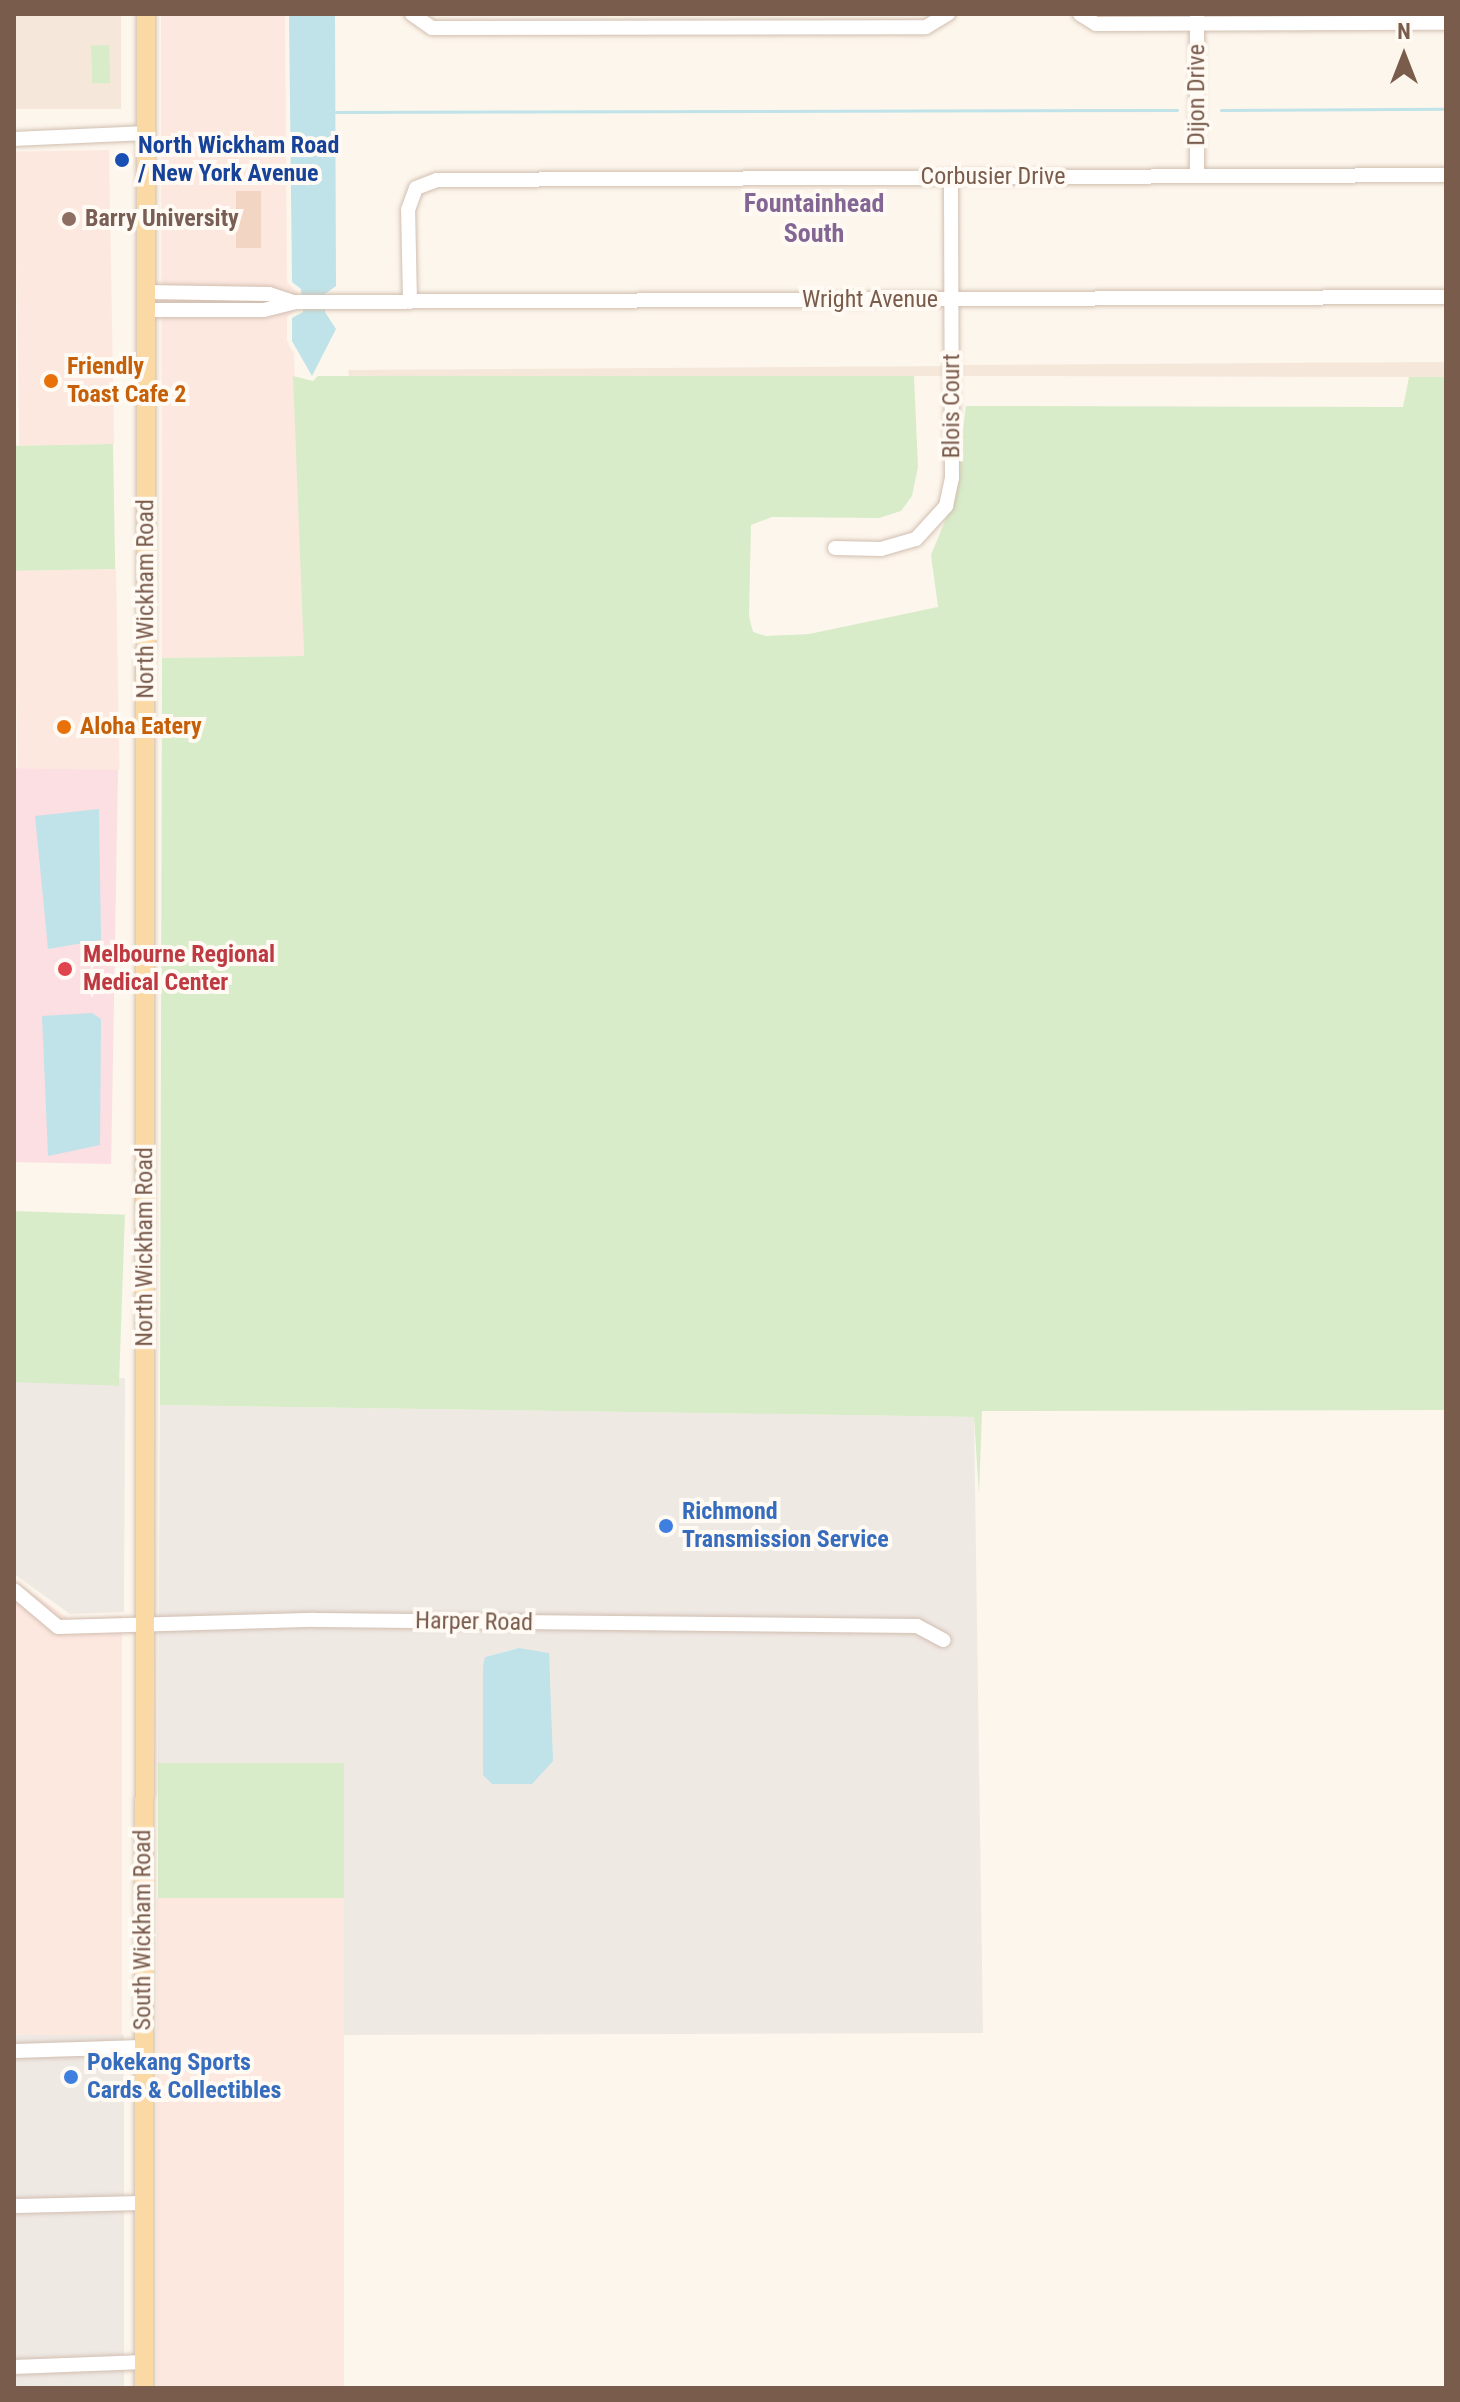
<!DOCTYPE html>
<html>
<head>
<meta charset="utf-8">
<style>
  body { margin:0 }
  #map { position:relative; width:1460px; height:2402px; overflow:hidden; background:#fdf6ec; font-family:"Roboto Condensed",sans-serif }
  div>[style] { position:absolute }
  .residential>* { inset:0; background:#f5e8da; transform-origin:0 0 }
  .commercial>* { inset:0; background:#fde8e0; transform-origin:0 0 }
  .industrial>* { inset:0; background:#efe9e4; transform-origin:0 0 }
  .medical>* { inset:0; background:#fbdfe3; transform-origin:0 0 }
  .green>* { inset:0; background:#d8ecc9; transform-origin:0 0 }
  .water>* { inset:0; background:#bfe3e8 }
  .stream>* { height:3px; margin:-1.5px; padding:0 1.5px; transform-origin:1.5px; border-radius:1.5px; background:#bfe3e8 }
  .building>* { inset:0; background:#f3d5c3; transform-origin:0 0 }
  .roads { filter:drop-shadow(0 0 2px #d1beb0) drop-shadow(0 0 2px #d1beb0) }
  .minor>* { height:14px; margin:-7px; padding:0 7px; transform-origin:7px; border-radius:7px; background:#fff }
  .major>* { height:18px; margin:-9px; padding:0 9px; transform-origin:9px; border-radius:9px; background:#fbd9a5 }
  .dots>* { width:22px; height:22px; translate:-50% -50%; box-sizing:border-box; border:4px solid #fffaf3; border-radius:50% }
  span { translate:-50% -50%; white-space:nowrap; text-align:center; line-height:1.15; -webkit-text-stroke:8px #fffaf3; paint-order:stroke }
  .street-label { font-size:24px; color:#7a5c4d }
  .transit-label { font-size:24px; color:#164399; font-weight:700 }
  .left { translate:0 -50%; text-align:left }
  .education-label { font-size:24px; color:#785e54; font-weight:700 }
  .food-label { font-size:24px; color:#c56008; font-weight:700 }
  .health-label { font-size:24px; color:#be3a42; font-weight:700 }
  .shop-label { font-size:24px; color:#366cbe; font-weight:700 }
  .neighbourhood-label { font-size:26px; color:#846695; font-weight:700 }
  .frame { position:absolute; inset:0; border:16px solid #7a5c4d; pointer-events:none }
  .north { position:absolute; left:1364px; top:16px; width:80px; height:80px; -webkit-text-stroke:6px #fffaf3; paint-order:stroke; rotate:0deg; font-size:22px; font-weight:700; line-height:32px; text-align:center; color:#7a5c4d }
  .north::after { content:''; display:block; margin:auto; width:28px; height:36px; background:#7a5c4d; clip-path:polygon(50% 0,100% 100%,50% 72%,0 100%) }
</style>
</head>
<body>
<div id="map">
  <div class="residential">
    <div style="left:14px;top:14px;width:107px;height:95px"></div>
    <div style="clip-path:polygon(1446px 362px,1446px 377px,957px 376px,957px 365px)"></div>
    <div style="clip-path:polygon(946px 366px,946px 376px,349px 376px,348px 370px)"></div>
  </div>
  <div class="commercial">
    <div style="clip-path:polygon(161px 14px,285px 14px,287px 282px,297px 292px,298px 309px,287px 317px,287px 341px,294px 354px,304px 656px,162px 658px)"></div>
    <div style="left:109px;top:150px;width:294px;height:95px;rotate:89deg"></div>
    <div style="left:116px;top:569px;width:201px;height:102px;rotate:89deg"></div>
    <div style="clip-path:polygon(14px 1580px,69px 1619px,122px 1616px,122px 2039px,14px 2041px)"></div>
    <div style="left:344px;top:1898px;width:490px;height:187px;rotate:90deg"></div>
  </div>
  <div class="industrial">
    <div style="clip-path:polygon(125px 1378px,124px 1612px,70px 1614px,14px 1574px,14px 1382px)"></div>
    <div style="clip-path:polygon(evenodd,160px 1405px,974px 1417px,983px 2033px,344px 2035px,343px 1763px,158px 1767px,160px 1405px,519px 1648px,530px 1650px,483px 1774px,485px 1657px,519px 1648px)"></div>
    <div style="left:124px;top:2035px;width:353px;height:110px;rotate:90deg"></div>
  </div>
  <div class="medical">
    <div style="left:118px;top:770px;width:394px;height:104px;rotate:91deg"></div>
  </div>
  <div class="green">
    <div style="left:109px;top:45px;width:38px;height:18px;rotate:88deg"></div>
    <div style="clip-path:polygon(293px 376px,313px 381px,318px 376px,914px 376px,918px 467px,912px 496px,901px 511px,879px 518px,772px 517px,751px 525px,749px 616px,753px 632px,766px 636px,809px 634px,938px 607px,931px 555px,955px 497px,966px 406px,1403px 407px,1409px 377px,1446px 377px,1446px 1410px,982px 1411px,979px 1495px,974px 1417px,160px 1405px,162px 658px,304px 656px)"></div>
    <div style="left:113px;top:444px;width:125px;height:99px;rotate:89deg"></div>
    <div style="left:14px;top:1211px;width:111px;height:171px;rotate:2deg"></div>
    <div style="left:344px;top:1763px;width:135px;height:186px;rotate:90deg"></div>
  </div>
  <div class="water">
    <div style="clip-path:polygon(289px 14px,335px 14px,336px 286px,325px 294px,325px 312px,336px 329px,312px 376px,292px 341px,292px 318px,303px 312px,301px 289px,292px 282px)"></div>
    <div style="clip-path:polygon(99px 809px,101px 940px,48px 949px,35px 816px)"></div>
    <div style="clip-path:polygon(92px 1013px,101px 1019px,100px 1145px,48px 1156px,42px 1016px)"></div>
    <div style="clip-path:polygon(519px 1648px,549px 1653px,553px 1761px,532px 1784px,492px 1784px,483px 1775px,483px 1666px,485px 1657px)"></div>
  </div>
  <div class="stream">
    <div style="left:1221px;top:110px;width:225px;rotate:-0.3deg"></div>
    <div style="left:336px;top:112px;width:841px;rotate:-0.14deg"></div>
  </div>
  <div class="building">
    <div style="left:236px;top:191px;width:25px;height:57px"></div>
  </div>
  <div class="roads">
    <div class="minor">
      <div style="left:412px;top:14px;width:24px;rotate:35deg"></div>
      <div style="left:432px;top:28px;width:494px;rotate:-0.1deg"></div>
      <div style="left:926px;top:27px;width:26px;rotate:-31deg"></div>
      <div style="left:1080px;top:14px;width:19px;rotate:32deg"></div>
      <div style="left:1096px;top:24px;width:350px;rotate:-0.2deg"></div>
      <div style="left:1197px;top:14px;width:162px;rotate:90deg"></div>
      <div style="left:14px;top:139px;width:132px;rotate:-2.6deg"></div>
      <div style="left:146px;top:292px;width:123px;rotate:0.9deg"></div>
      <div style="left:269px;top:294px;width:26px;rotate:18deg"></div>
      <div style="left:410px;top:302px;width:92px;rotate:-91.2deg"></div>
      <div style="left:408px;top:210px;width:23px;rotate:-70deg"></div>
      <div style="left:416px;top:188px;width:22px;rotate:-21deg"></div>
      <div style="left:437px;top:180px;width:1009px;rotate:-0.28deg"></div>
      <div style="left:146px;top:310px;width:118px"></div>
      <div style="left:264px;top:310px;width:32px;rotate:-14deg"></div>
      <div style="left:295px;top:302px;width:1151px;rotate:-0.25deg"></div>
      <div style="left:835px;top:548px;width:46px;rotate:1.2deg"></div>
      <div style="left:881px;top:549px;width:36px;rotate:-16deg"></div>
      <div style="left:916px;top:539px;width:45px;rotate:-47.7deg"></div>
      <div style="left:946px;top:506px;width:29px;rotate:-78deg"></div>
      <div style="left:952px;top:478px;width:300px;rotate:-90.2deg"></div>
      <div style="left:14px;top:1590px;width:57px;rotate:40.1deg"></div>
      <div style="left:58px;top:1627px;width:257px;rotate:-1.6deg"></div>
      <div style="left:315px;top:1620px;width:602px;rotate:0.57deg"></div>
      <div style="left:917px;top:1626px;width:30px;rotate:28deg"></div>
      <div style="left:14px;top:2051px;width:129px;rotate:-1.8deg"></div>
      <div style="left:14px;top:2206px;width:131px;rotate:-1.3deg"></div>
      <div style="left:14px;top:2367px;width:130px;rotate:-2.2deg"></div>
    </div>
    <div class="major">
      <div style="left:144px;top:2388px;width:2374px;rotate:-89.95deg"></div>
    </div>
  </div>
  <div class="dots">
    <div style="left:122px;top:160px;background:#1a4fb4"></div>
    <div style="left:69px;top:219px;background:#8d6e63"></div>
    <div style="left:51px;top:381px;background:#e8710a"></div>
    <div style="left:64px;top:727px;background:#e8710a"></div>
    <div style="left:65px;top:969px;background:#e0444e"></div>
    <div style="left:666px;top:1526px;background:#3f7fe0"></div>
    <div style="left:71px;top:2077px;background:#3f7fe0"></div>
  </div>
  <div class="street-label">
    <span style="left:1197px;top:95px;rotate:-90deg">Dijon Drive</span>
    <span style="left:993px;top:177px">Corbusier Drive</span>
    <span style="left:870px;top:300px">Wright Avenue</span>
    <span style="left:952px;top:406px;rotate:-90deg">Blois Court</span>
    <span style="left:146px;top:599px;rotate:-90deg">North Wickham Road</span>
    <span style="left:145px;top:1247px;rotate:-90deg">North Wickham Road</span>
    <span style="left:474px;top:1622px;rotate:1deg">Harper Road</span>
    <span style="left:143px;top:1930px;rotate:-90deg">South Wickham Road</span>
  </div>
  <div class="transit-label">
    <span class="left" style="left:138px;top:160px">North Wickham Road<br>/ New York Avenue</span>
  </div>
  <div class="education-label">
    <span class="left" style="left:85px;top:219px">Barry University</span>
  </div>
  <div class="food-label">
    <span class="left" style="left:67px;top:381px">Friendly<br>Toast Cafe 2</span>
    <span class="left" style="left:80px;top:727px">Aloha Eatery</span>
  </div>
  <div class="health-label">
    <span class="left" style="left:83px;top:969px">Melbourne Regional<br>Medical Center</span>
  </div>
  <div class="shop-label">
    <span class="left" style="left:682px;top:1526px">Richmond<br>Transmission Service</span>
    <span class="left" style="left:87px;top:2077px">Pokekang Sports<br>Cards &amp; Collectibles</span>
  </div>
  <div class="neighbourhood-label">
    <span style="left:814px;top:219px">Fountainhead<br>South</span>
  </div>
  <div class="frame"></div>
  <div class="north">N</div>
</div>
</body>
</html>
